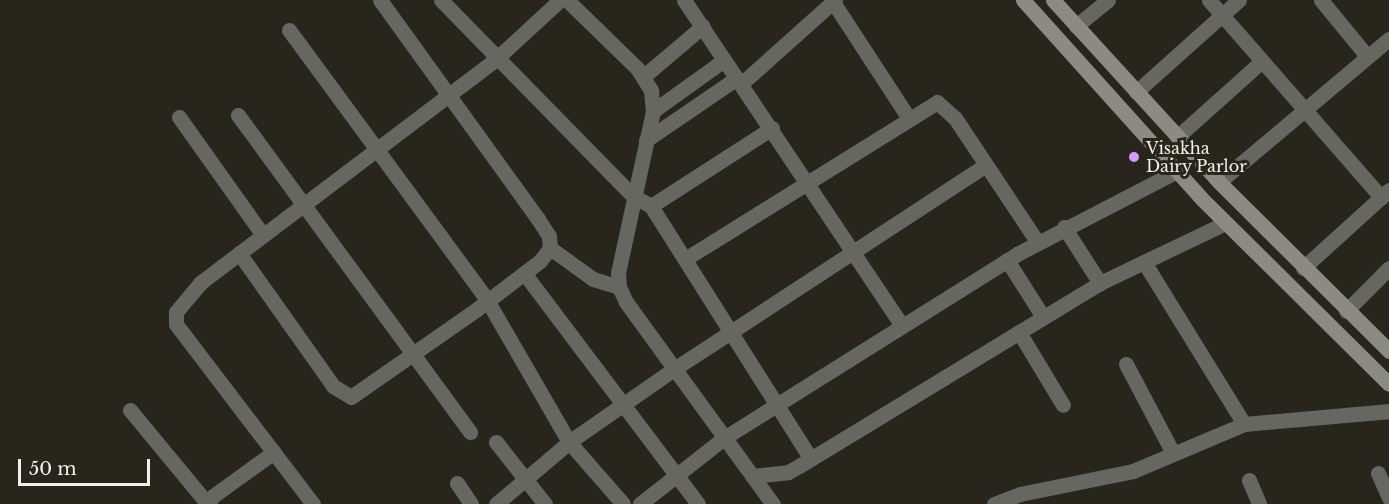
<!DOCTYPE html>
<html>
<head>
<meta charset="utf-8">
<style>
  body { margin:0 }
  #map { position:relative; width:1389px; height:504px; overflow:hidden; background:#28261c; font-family:"Libre Baskerville",serif }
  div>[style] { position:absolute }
  .street>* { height:15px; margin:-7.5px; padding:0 7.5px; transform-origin:7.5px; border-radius:7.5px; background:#676761 }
  .secondary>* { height:15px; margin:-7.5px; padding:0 7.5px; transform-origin:7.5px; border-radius:7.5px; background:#8c8b83 }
  .dots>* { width:16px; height:16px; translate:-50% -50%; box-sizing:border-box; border:3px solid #28261c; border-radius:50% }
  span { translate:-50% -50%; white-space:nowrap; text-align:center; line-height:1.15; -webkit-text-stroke:6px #28261c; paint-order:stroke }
  .poi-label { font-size:16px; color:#f0efe8 }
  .left { translate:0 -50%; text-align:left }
  .scale { position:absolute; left:18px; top:459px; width:132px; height:27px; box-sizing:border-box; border:3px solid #f0efe8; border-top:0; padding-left:8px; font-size:18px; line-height:21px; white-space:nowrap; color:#f0efe8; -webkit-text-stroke:4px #28261c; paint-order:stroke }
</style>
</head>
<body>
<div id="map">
  <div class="street">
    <div style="left:441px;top:0;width:274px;rotate:45.6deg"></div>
    <div style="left:633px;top:196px;width:21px;rotate:29deg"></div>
    <div style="left:651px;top:206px;width:299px;rotate:57.7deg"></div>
    <div style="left:567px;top:0;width:98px;rotate:44.2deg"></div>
    <div style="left:637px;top:68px;width:26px;rotate:58deg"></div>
    <div style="left:651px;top:90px;width:21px;rotate:85deg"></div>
    <div style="left:653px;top:111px;width:166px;rotate:102.2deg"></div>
    <div style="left:618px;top:273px;width:14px;rotate:86deg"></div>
    <div style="left:619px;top:287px;width:17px;rotate:65deg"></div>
    <div style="left:626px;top:302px;width:250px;rotate:54deg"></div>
    <div style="left:684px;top:0;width:392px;rotate:56.2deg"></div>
    <div style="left:1209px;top:0;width:262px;rotate:48.9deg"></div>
    <div style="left:1321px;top:0;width:72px;rotate:50.6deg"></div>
    <div style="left:833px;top:2px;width:137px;rotate:56.9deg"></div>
    <div style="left:1076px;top:26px;width:41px;rotate:-39.1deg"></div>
    <div style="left:289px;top:30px;width:335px;rotate:53.7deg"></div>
    <div style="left:487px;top:300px;width:164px;rotate:60deg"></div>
    <div style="left:569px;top:442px;width:82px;rotate:48.9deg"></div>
    <div style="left:644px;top:76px;width:77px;rotate:-40.3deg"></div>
    <div style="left:741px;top:84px;width:126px;rotate:-41.8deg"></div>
    <div style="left:1136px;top:92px;width:138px;rotate:-41.8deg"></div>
    <div style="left:653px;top:111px;width:87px;rotate:-35.7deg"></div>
    <div style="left:238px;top:115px;width:393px;rotate:53.8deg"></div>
    <div style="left:179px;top:117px;width:145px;rotate:54.6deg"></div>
    <div style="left:1177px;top:137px;width:114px;rotate:-41.8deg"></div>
    <div style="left:646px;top:140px;width:110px;rotate:-34.3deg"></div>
    <div style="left:1219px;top:182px;width:222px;rotate:-40.1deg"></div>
    <div style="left:651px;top:206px;width:144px;rotate:-32.8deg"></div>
    <div style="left:1064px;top:227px;width:67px;rotate:57.3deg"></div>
    <div style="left:550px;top:248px;width:53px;rotate:35.8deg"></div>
    <div style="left:593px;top:279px;width:27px;rotate:17deg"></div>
    <div style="left:239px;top:253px;width:163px;rotate:54.7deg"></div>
    <div style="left:333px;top:386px;width:21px;rotate:31deg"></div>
    <div style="left:351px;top:397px;width:154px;rotate:-34.9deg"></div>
    <div style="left:477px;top:309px;width:79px;rotate:-37.3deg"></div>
    <div style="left:540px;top:261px;width:16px;rotate:-52deg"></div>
    <div style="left:550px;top:248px;width:12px;rotate:-95deg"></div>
    <div style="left:549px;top:236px;width:20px;rotate:-123deg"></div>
    <div style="left:538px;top:219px;width:270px;rotate:-125.8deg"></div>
    <div style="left:685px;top:259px;width:297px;rotate:-31.9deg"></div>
    <div style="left:937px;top:102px;width:24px;rotate:42deg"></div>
    <div style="left:955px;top:118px;width:150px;rotate:56.4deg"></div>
    <div style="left:1007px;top:260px;width:67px;rotate:57.7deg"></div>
    <div style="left:1144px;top:262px;width:190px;rotate:58.3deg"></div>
    <div style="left:1303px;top:268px;width:116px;rotate:-42.2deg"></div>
    <div style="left:524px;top:273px;width:289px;rotate:53deg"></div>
    <div style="left:1346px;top:311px;width:61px;rotate:-45deg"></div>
    <div style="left:1019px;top:332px;width:85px;rotate:58.9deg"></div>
    <div style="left:1126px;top:364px;width:101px;rotate:62.2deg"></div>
    <div style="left:130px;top:410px;width:121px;rotate:50.4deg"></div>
    <div style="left:496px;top:442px;width:79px;rotate:51.7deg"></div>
    <div style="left:1378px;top:473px;width:27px;rotate:66deg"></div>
    <div style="left:752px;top:476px;width:36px;rotate:-6deg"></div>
    <div style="left:788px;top:472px;width:13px;rotate:-29deg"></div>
    <div style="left:799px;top:466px;width:352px;rotate:-31.3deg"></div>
    <div style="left:1100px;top:283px;width:139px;rotate:-25.6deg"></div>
    <div style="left:1249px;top:480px;width:26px;rotate:67deg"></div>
    <div style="left:457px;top:483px;width:25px;rotate:56deg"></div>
    <div style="left:208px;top:504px;width:9px;rotate:-58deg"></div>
    <div style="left:213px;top:496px;width:75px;rotate:-35.8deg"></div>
    <div style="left:313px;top:504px;width:226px;rotate:-127.3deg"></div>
    <div style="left:176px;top:324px;width:12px;rotate:-90deg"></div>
    <div style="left:176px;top:312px;width:38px;rotate:-50deg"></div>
    <div style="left:200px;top:283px;width:371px;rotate:-37.1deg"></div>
    <div style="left:496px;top:59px;width:87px;rotate:-42.7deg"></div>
    <div style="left:496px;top:504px;width:96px;rotate:-40.3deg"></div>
    <div style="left:569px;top:442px;width:128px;rotate:-34.8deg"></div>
    <div style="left:674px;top:369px;width:371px;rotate:-33.2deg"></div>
    <div style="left:640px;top:504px;width:107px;rotate:-38.2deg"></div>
    <div style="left:724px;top:438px;width:346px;rotate:-32.1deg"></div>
    <div style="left:1017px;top:254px;width:180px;rotate:-27.4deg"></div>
    <div style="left:994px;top:504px;width:28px;rotate:-21deg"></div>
    <div style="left:1020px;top:494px;width:115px;rotate:-11.5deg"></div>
    <div style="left:1133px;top:471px;width:121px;rotate:-22.9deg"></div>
    <div style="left:1244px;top:424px;width:146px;rotate:-5.1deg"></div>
  </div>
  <div class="secondary">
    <div style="left:1023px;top:0;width:266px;rotate:48deg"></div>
    <div style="left:1201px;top:198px;width:264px;rotate:44.7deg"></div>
    <div style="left:1053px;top:0;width:246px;rotate:47.6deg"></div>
    <div style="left:1219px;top:182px;width:240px;rotate:44.8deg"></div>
  </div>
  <div class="dots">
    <div style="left:1134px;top:157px;background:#d69bfa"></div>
  </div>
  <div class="poi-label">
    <span class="left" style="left:1146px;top:157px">Visakha<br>Dairy Parlor</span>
  </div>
  <div class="scale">50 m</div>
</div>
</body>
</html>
